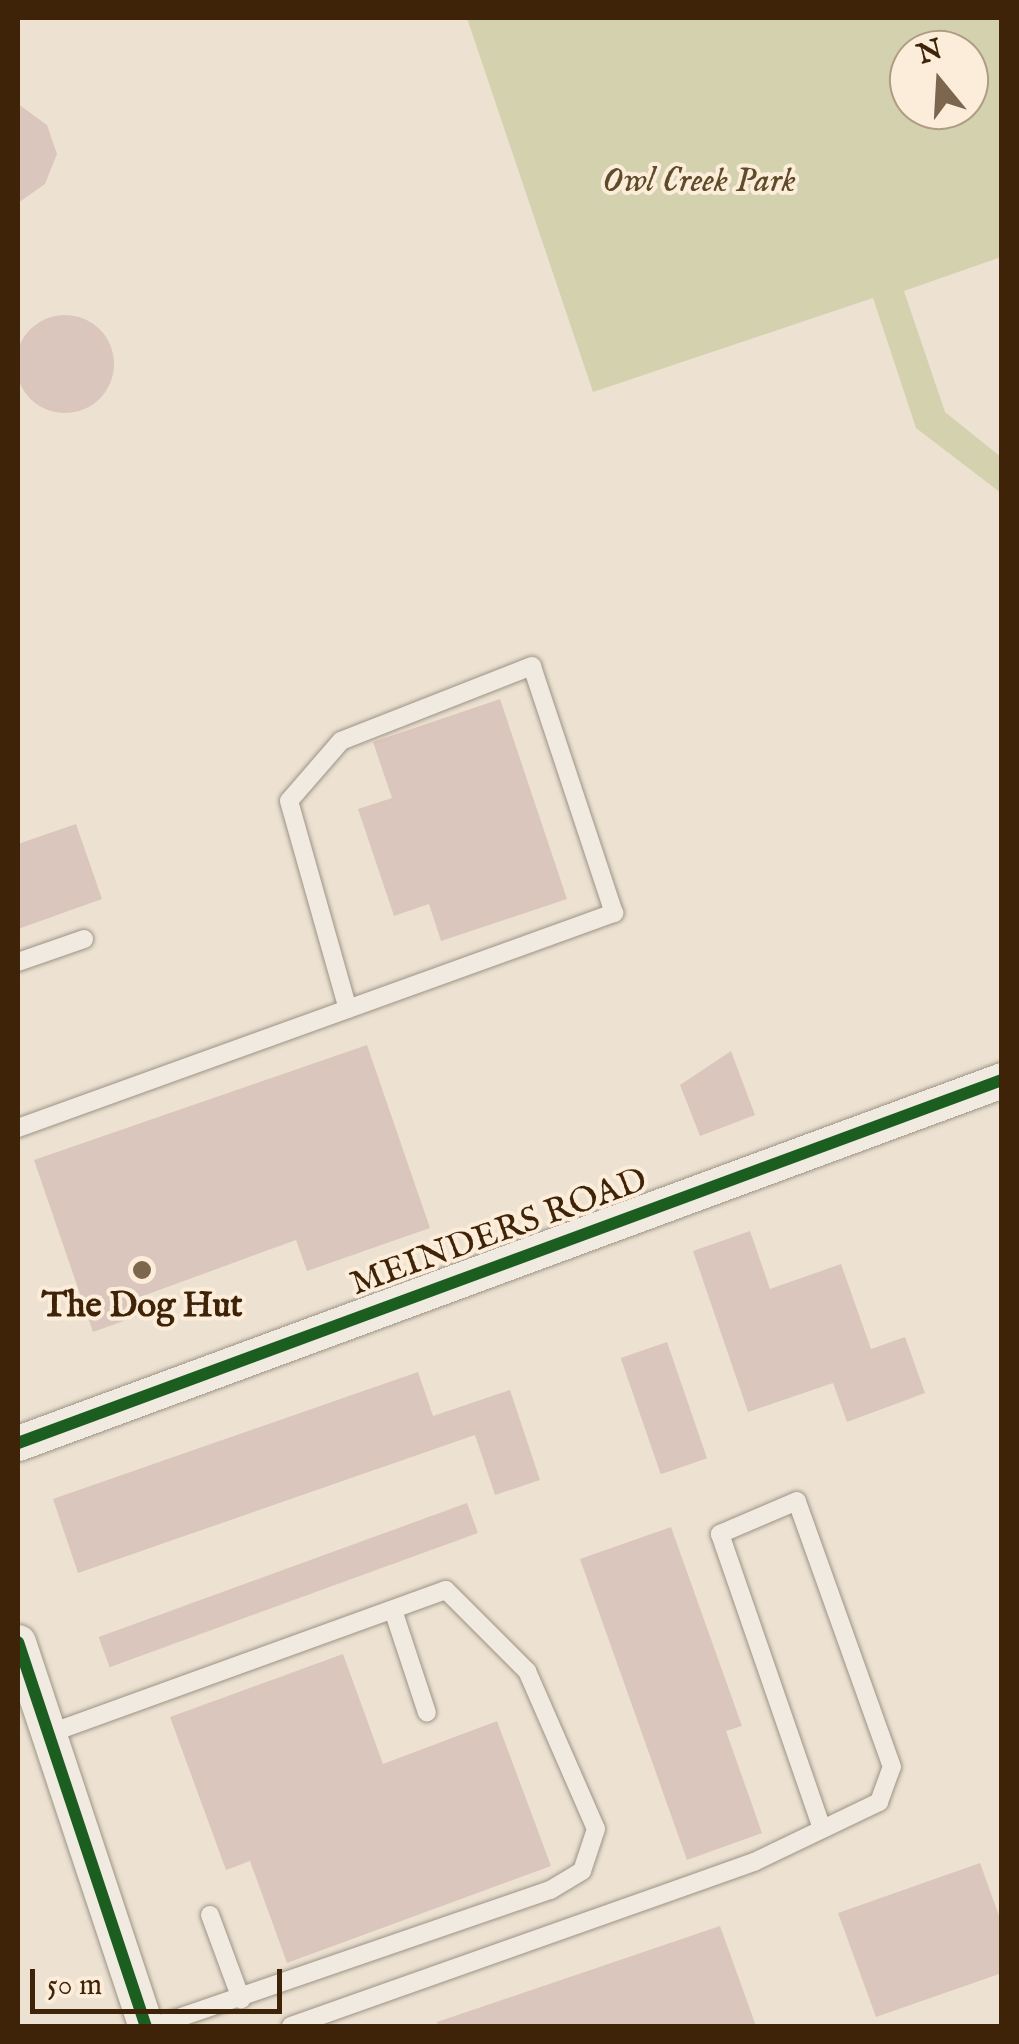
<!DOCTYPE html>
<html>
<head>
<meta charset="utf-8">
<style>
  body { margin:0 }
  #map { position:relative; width:1019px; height:2044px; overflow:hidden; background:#ede2d1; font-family:"IM FELL English",serif }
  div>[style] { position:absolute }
  .green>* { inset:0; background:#d4d1ae }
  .building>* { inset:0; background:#dac6bc; transform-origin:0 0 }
  .round { border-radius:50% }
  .roads { filter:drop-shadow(0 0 2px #9d9386) drop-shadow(0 0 2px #9d9386) }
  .service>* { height:18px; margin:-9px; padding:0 9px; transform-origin:9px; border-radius:9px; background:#f0eae1 }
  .minor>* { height:35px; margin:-17.5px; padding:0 17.5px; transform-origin:17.5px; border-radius:17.5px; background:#f0eae1 }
  .cycleway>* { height:12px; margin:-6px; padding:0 6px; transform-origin:6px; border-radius:6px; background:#1b5e20 }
  .dots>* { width:28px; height:28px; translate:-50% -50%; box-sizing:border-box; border:5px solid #fbedd9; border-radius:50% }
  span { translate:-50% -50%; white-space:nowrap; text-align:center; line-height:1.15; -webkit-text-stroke:8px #fbedd9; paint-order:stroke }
  .park-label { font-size:35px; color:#5f4b2a; font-style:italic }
  .street-label { font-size:35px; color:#3f2308 }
  .poi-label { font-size:35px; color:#3f2308; font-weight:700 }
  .frame { position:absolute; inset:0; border:20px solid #3f2308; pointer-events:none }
  .north { position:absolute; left:889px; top:30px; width:100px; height:100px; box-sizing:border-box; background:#fbedd9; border:2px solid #b09c85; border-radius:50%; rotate:342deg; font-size:28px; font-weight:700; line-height:40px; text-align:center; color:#3f2308 }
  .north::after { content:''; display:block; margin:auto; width:35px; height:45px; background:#7c664e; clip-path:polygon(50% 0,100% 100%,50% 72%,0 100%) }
  .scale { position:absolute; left:30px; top:1969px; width:252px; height:45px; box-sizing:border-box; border:5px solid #3f2308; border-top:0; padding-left:12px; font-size:30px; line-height:35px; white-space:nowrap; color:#3f2308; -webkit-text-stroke:8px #fbedd9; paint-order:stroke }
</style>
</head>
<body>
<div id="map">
  <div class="green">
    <div style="clip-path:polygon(evenodd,467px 18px,1001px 18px,1001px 257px,904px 291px,945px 412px,1001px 457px,1001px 493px,916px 428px,873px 298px,593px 392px,467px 18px,909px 50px,969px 50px,969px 110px,909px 110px,909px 50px)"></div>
  </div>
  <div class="building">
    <div style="clip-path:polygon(18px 104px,47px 125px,57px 154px,45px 184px,18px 203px)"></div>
    <div class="round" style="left:16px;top:315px;width:98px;height:98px"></div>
    <div style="clip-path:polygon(500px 699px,567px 899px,441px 941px,429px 904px,394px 916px,358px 809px,392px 798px,373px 742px)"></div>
    <div style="clip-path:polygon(76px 824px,102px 899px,18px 929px,18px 844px)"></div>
    <div style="clip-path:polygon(367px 1045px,430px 1228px,307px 1271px,296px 1240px,140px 1297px,146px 1313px,93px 1332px,34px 1160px)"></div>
    <div style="clip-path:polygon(731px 1051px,755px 1115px,700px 1136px,680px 1085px)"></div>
    <div style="clip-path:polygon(750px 1231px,770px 1289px,841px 1264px,871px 1349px,905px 1337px,925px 1393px,847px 1422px,833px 1383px,748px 1412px,693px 1251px)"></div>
    <div style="left:667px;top:1342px;width:123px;height:49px;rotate:71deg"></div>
    <div style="clip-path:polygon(418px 1372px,433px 1416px,510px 1390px,540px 1480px,495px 1495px,475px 1435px,78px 1573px,53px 1499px)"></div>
    <div style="left:467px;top:1503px;width:32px;height:392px;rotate:70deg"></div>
    <div style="clip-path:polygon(671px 1527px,742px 1726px,726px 1731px,762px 1833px,687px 1860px,580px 1559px)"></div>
    <div style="clip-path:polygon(343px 1654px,383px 1764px,497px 1721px,551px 1866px,287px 1963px,250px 1861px,226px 1870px,170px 1717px)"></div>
    <div style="clip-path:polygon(980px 1863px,1002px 1924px,1002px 1973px,876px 2017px,838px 1913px)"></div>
    <div style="clip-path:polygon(720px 1926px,756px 2026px,438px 2026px,437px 2022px)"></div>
  </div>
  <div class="roads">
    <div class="service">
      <div style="left:18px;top:962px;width:70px;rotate:-19.2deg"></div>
      <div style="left:18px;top:1128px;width:634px;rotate:-19.84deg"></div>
      <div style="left:614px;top:913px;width:260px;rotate:-108.4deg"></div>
      <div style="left:532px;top:666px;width:205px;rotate:158.6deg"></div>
      <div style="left:341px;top:741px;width:79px;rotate:130.9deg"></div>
      <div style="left:289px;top:801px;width:216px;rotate:74.2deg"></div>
      <div style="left:393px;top:1610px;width:108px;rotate:71.7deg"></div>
      <div style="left:48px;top:1734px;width:423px;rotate:-19.9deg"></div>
      <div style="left:446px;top:1590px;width:115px;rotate:45deg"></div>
      <div style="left:527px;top:1671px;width:172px;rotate:66.4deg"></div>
      <div style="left:596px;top:1829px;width:44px;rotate:108.4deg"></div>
      <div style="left:582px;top:1871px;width:37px;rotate:149deg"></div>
      <div style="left:550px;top:1890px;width:417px;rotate:161deg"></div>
      <div style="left:210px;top:1915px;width:90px;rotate:69.7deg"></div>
      <div style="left:291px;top:2026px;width:491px;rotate:-19.5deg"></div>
      <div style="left:754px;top:1862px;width:139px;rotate:-25.6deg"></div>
      <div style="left:879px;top:1802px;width:37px;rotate:-70deg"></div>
      <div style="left:892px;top:1767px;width:282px;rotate:-109.7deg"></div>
      <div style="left:797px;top:1501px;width:84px;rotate:156.8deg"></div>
      <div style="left:720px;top:1534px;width:311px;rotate:70.9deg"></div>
    </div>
    <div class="minor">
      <div style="left:18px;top:1443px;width:1049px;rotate:-20.25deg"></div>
      <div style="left:18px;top:1642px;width:405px;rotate:71.6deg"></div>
    </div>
  </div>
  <div class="cycleway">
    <div style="left:18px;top:1443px;width:1049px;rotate:-20.25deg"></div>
    <div style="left:18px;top:1642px;width:405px;rotate:71.6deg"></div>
  </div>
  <div class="dots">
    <div style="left:142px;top:1270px;background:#7c664e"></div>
  </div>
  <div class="park-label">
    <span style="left:699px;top:182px">Owl Creek Park</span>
  </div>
  <div class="street-label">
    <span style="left:499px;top:1233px;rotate:-20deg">MEINDERS ROAD</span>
  </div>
  <div class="poi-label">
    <span style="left:142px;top:1307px">The Dog Hut</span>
  </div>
  <div class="frame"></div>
  <div class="north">N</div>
  <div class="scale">50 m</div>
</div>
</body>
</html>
